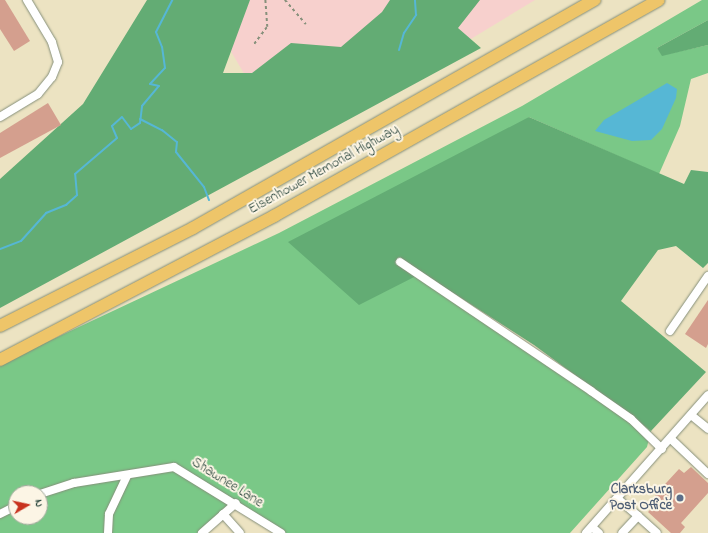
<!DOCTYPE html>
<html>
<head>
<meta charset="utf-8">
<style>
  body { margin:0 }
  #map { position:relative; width:708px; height:533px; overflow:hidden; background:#ece3c2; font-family:"Indie Flower",sans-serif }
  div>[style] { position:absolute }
  .built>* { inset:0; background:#f7d0cd }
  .green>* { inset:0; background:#7ac887 }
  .forest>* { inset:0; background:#63ac74 }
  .water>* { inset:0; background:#56b7d5 }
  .stream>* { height:2px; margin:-1px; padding:0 1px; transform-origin:1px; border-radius:1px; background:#56b7d5 }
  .building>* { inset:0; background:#d49f8e }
  .path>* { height:1.5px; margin-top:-0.75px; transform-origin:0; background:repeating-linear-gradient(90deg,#86907b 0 3px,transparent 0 6px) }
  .roads { filter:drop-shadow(0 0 1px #86907b) drop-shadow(0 0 1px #86907b) }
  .minor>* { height:8px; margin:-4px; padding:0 4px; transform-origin:4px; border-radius:4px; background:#fff }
  .highway>* { height:12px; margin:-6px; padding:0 6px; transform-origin:6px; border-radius:6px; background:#eec569 }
  .dots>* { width:11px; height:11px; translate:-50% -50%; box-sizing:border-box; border:2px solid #fcf5e5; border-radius:50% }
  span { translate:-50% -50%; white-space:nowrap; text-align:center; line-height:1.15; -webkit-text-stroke:4px #fcf5e5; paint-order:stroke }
  .street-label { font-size:14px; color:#1f3d34 }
  .service-label { font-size:14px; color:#4e5e75; font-weight:700 }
  .right { translate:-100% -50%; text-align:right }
  .north { position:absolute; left:8px; top:485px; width:40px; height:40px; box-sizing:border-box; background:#fcf5e5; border:1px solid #a4ab9e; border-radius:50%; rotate:81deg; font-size:11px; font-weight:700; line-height:16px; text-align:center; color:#1f3d34 }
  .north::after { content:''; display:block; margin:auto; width:14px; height:18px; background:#c8321e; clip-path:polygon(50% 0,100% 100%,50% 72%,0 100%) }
</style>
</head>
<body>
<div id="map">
  <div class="built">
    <div style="clip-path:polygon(226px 0,535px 0,289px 149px,217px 28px)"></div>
  </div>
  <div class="green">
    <div style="clip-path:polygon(evenodd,702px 0,708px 0,708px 20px,657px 48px,663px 55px,708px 45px,708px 73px,691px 79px,680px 126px,659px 174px,529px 117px,414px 277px,422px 273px,651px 431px,647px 447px,570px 533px,281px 533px,236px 503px,202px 533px,0 533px,0 364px,279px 233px,522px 106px,702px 0,16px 493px,40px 493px,40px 517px,16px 517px,16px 493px)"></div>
  </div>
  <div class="forest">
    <div style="clip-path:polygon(147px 0,250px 0,223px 73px,252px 73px,291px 43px,341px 47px,382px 12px,390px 0,480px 0,458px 28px,481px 48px,0 308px,0 179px,83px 104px)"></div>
    <div style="clip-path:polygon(708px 20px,708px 45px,662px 56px,657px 48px)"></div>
    <div style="clip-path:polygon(529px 117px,684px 184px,691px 170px,708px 172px,708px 263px,703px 268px,676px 246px,658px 250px,621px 301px,706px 372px,651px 431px,534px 345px,422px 273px,359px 305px,288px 242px)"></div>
  </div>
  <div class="water">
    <div style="clip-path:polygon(667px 83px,677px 89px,676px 98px,662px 129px,651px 140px,632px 141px,595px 131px,604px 120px)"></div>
  </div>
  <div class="stream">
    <div style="left:399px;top:50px;width:18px;rotate:-74deg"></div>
    <div style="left:404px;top:33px;width:22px;rotate:-56deg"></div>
    <div style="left:416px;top:15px;width:15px;rotate:-94deg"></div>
    <div style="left:140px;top:119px;width:25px;rotate:27deg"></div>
    <div style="left:162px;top:130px;width:19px;rotate:39deg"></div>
    <div style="left:177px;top:142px;width:10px;rotate:96deg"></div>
    <div style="left:176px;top:152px;width:45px;rotate:51.3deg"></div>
    <div style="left:204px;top:187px;width:14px;rotate:69deg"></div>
    <div style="left:0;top:249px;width:22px;rotate:-21deg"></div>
    <div style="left:21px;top:241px;width:38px;rotate:-48deg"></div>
    <div style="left:46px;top:213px;width:22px;rotate:-22deg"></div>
    <div style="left:66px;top:205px;width:15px;rotate:-42deg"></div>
    <div style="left:77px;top:195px;width:21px;rotate:-95deg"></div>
    <div style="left:75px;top:174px;width:55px;rotate:-40.6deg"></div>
    <div style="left:117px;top:138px;width:13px;rotate:-113deg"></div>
    <div style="left:112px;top:126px;width:13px;rotate:-42deg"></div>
    <div style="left:122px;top:117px;width:15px;rotate:53deg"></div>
    <div style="left:131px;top:129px;width:11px;rotate:-34deg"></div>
    <div style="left:140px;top:123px;width:17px;rotate:-83deg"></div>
    <div style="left:142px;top:106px;width:26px;rotate:-50deg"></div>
    <div style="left:159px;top:86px;width:9px;rotate:-167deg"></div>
    <div style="left:150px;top:84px;width:22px;rotate:-47deg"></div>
    <div style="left:165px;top:68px;width:21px;rotate:-98deg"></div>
    <div style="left:162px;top:47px;width:16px;rotate:-112deg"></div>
    <div style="left:156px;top:32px;width:36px;rotate:-63deg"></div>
  </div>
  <div class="building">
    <div style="clip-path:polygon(0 0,5px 0,30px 41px,14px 51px,0 29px)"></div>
    <div style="clip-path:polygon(48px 103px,61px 125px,0 158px,0 133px)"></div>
    <div style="clip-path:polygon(708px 300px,708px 344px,706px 348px,685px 334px)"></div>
    <div style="clip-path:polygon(691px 467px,708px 483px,708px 493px,681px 523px,685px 527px,680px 533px,671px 533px,648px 512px,660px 500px,655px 495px,679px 469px,684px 473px)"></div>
  </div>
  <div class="path">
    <div style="left:285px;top:0;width:32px;rotate:49deg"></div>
    <div style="left:254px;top:44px;width:21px;rotate:-53deg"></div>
    <div style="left:267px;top:27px;width:27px;rotate:-94deg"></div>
  </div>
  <div class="roads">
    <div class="minor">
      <div style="left:0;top:117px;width:44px;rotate:-31.2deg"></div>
      <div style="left:38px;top:94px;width:22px;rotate:-51deg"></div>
      <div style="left:52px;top:77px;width:16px;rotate:-68deg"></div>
      <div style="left:58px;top:62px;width:21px;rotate:-107deg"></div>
      <div style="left:52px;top:42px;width:49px;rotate:-120.8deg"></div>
      <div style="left:400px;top:262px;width:230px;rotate:34deg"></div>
      <div style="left:591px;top:391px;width:49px;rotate:35deg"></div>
      <div style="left:631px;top:419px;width:43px;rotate:44.1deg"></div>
      <div style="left:670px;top:331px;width:67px;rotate:-55.4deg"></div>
      <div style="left:691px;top:415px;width:22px;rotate:39deg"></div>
      <div style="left:671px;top:439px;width:51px;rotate:43.4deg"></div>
      <div style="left:40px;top:494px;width:36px;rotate:-18deg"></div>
      <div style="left:74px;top:483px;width:101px;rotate:-9.1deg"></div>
      <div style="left:174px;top:467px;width:126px;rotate:31.7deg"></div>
      <div style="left:618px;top:499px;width:26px;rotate:40deg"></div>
      <div style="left:638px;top:516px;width:23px;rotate:133deg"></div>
      <div style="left:0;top:514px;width:18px;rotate:-27deg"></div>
      <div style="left:223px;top:514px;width:25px;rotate:48deg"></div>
      <div style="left:638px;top:516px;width:25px;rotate:42deg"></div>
      <div style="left:592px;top:527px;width:9px;rotate:41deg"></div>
      <div style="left:108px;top:533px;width:19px;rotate:-87deg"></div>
      <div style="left:109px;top:514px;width:42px;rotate:-64.7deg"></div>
      <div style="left:202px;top:533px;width:45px;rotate:-41.4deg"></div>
      <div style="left:586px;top:533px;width:184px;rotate:-48.5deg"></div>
    </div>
    <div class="highway">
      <div style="left:0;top:326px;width:216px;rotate:-26.9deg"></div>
      <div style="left:193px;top:228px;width:462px;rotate:-29.6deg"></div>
      <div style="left:0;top:360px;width:310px;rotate:-27.7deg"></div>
      <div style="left:274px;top:216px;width:441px;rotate:-29.3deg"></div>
    </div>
  </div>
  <div class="dots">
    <div style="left:680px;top:498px;background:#5c6f8a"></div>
  </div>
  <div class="street-label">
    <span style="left:324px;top:170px;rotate:-29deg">Eisenhower Memorial Highway</span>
    <span style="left:227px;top:483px;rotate:32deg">Shawnee Lane</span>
  </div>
  <div class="service-label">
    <span class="right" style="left:672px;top:498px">Clarksburg<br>Post Office</span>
  </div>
  <div class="north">N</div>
</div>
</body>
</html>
